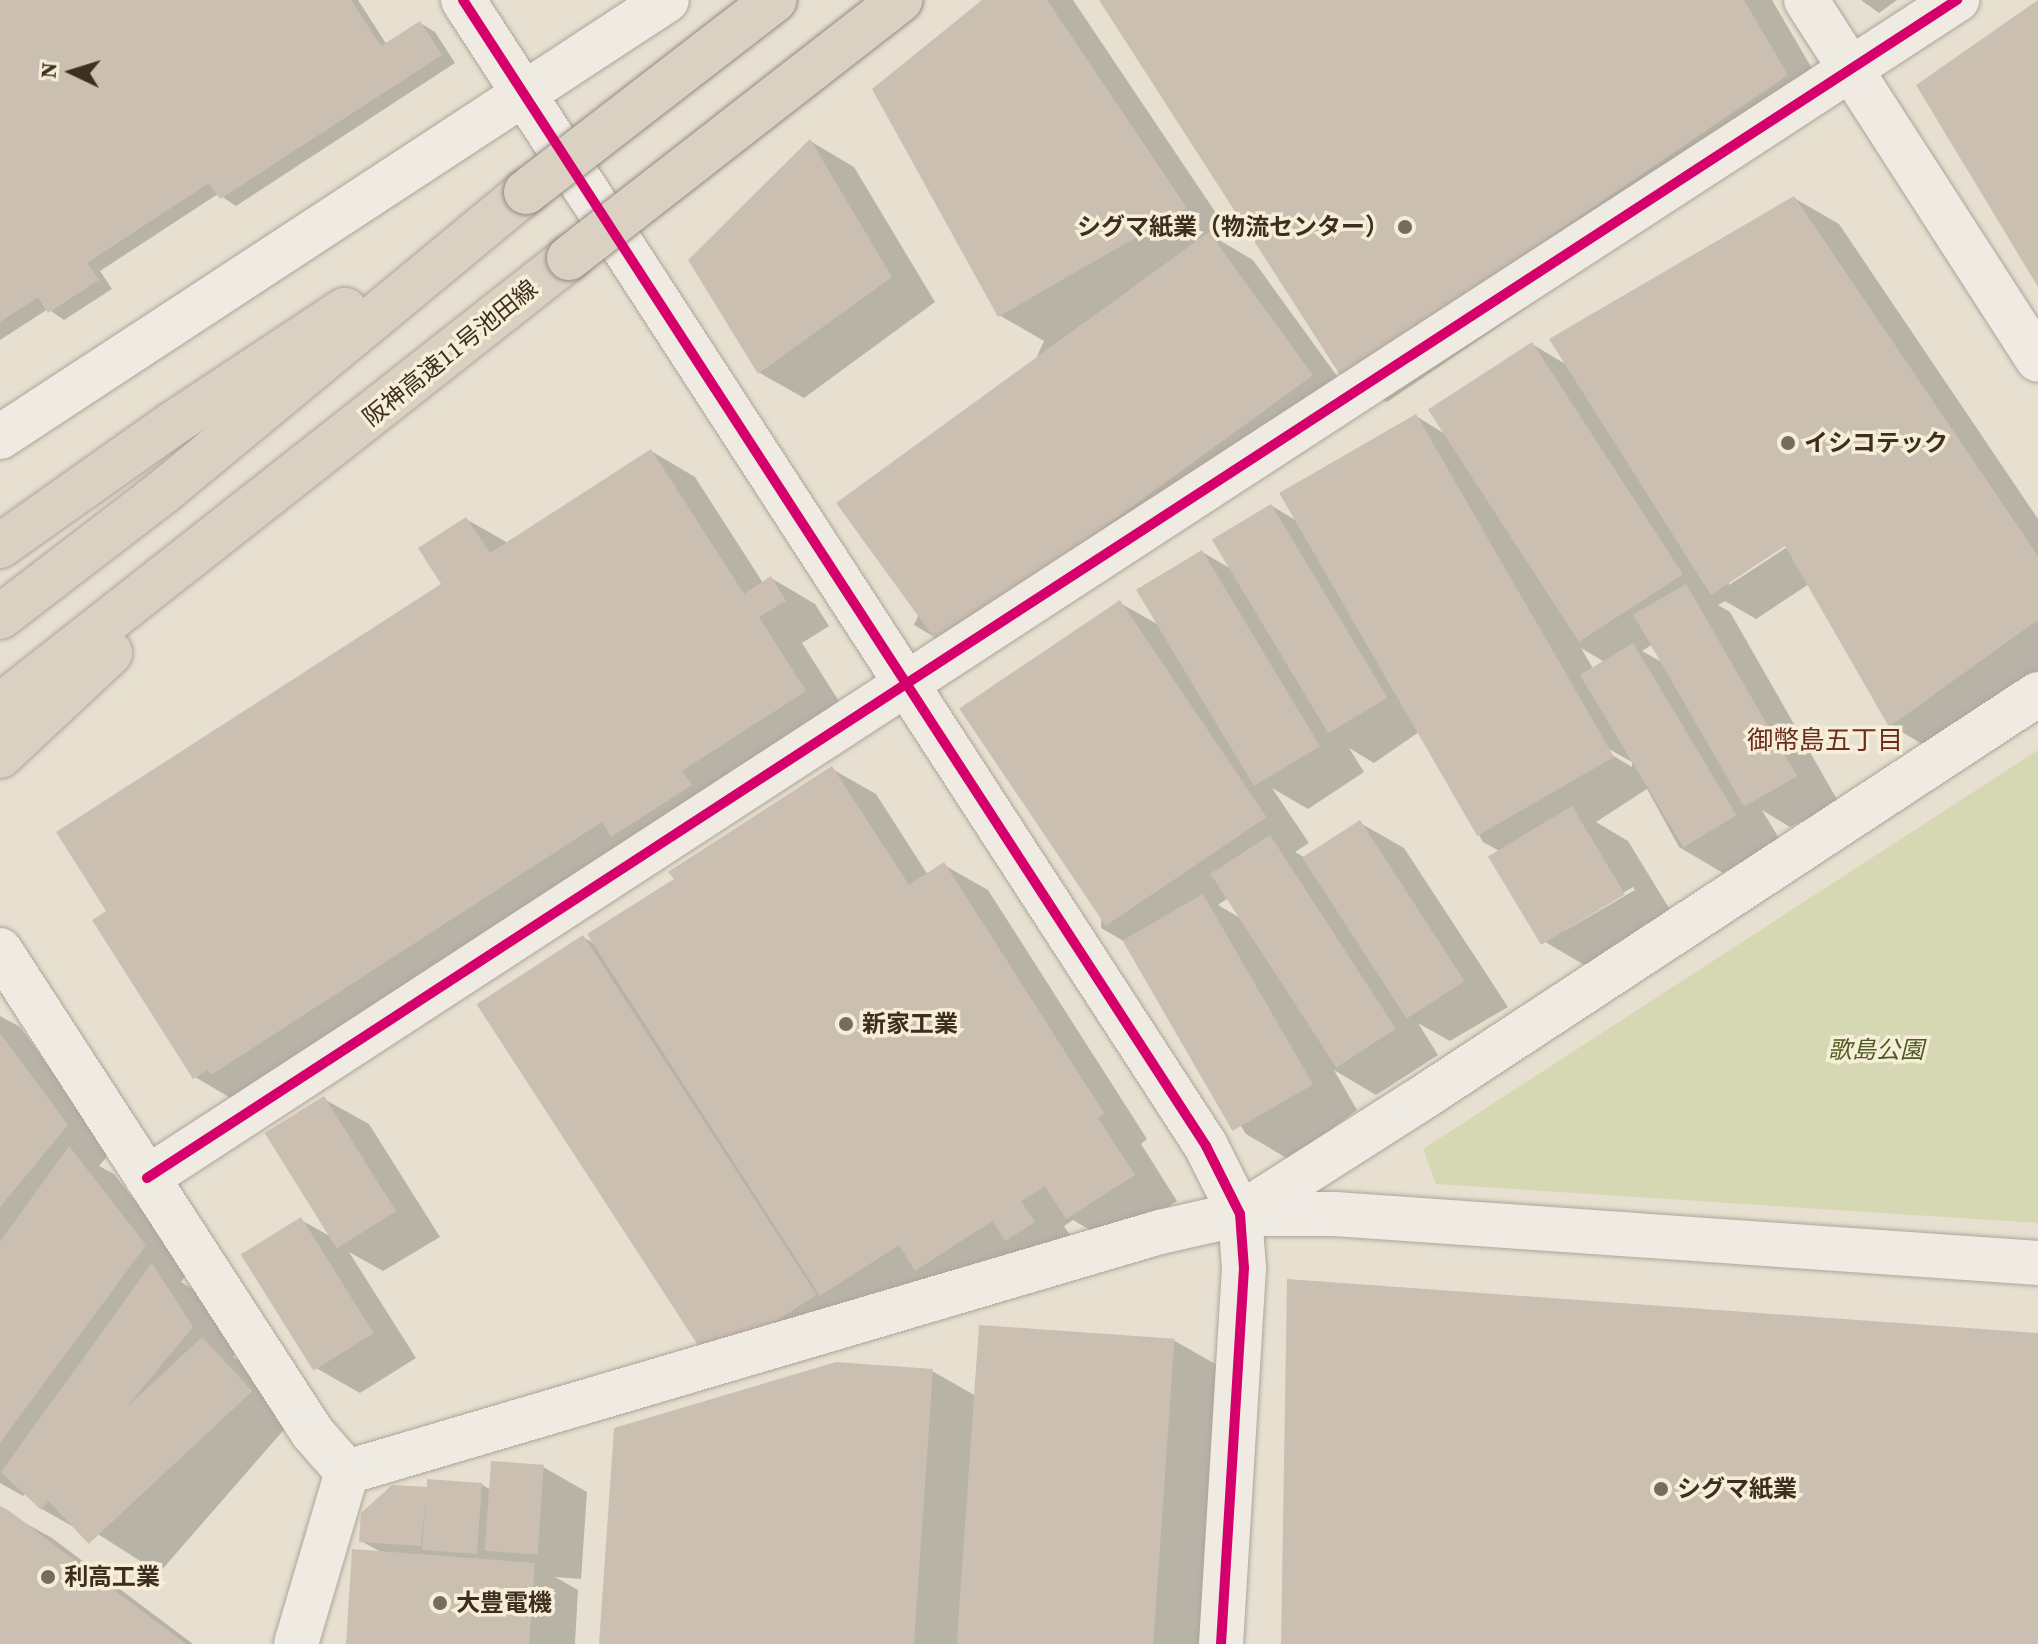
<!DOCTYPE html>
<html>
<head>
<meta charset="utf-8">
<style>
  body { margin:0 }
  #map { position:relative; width:2038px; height:1644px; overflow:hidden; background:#e7e0d1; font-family:"Source Serif 4","Noto Sans JP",serif }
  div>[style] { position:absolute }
  .green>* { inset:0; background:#d6d7b3 }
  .shadow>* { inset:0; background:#0003 }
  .building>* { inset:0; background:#cbbfb2; transform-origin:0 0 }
  .roads { filter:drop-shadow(0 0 2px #ada599) drop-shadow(0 0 2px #ada599) }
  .minor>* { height:44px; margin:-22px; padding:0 22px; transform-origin:22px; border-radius:22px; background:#efebe3 }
  .tertiary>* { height:44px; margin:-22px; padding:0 22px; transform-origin:22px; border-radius:22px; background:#efebe3 }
  .motorway>* { height:44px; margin:-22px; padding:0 22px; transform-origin:22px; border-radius:22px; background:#dad1c2 }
  .bridges { filter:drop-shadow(0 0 2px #928b80) drop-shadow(0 0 2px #928b80) }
  .motorway-bridge>* { height:44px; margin:-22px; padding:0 22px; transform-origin:22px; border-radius:22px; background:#dad1c2 }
  .cycleway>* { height:10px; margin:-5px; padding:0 5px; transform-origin:5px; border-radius:5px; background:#d6006c }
  .dots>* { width:22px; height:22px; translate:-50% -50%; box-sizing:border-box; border:4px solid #f7eed8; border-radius:50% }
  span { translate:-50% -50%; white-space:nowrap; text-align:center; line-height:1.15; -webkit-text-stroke:7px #f7eed8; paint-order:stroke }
  .poi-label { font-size:24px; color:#3d2e20; font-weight:700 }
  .right { translate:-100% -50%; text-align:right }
  .left { translate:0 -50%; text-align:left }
  .street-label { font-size:24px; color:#3d2e20 }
  .park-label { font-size:24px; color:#4d5a26; font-style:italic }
  .neighbourhood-label { font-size:26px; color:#6b2e1e }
  .north { position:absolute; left:32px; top:32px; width:80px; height:80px; -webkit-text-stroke:6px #f7eed8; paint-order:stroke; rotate:274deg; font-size:22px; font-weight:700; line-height:32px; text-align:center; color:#3d2e20 }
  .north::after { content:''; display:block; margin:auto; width:28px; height:36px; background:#3d2e20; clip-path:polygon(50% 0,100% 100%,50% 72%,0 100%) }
</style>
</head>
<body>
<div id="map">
  <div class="green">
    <div style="clip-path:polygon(2038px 750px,2038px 1223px,1436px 1184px,1423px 1149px)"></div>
  </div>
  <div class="shadow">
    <div style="clip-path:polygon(0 0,358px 0,387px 45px,420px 23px,435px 32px,455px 63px,236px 206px,218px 194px,100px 271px,112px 289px,64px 320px,48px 309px,0 340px)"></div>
    <div style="clip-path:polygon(985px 0,1073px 0,1230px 234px,1219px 240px,1253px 260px,1355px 401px,958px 651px,914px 625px,1044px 341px,999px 315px)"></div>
    <div style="clip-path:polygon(1101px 0,1772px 0,1831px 101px,1387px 402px,1343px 377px)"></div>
    <div style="clip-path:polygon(1861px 0,1897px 0,1879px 13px)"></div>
    <div style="clip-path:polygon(810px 141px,854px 167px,935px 302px,804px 398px,760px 373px,690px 260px)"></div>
    <div style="clip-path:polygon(evenodd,1794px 198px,1839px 224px,2038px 519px,2038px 677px,1934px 751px,1890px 725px,1809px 584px,1756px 619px,1725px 601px,1718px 605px,1730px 612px,1839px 803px,1790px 827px,1762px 810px,1780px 840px,1723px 873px,1679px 847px,1647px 789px,1596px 822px,1628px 841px,1680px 926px,1598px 973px,1542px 940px,1503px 853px,1483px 842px,1419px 732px,1374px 763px,1349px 748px,1364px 772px,1308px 809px,1272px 788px,1309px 843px,1295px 852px,1311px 861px,1360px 823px,1404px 848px,1508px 1007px,1450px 1041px,1418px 1023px,1438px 1055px,1376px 1095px,1334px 1070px,1357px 1110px,1290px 1160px,1246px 1134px,1127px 943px,1101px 928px,1120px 603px,1164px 628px,1202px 552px,1233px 570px,1272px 506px,1297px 521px,1416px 416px,1445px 434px,1532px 344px,1567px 365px,1794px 198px,1792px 539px,1795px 542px,1729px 585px,1729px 580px,1792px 539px,1794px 198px,1653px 644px,1665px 664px,1642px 651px,1653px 644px,1794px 198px,1581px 648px,1606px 663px,1594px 670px,1581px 648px,1794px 198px,1609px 749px,1632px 762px,1632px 767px,1607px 752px,1609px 749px,1794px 198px,1633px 887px,1635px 890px,1566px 930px,1566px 925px,1633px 887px,1794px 198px,1228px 898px,1240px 918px,1218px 905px,1228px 898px)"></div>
    <div style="clip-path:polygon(651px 451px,695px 477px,763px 583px,771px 578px,815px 604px,829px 626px,802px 643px,849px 717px,239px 1103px,195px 1077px,109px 912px,443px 585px,466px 519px,508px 543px)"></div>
    <div style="clip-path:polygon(832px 769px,876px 794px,928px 875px,944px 865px,988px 890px,1147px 1139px,1141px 1144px,1177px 1201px,1112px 1243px,1073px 1220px,1064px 1226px,1078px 1248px,742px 1360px,698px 1334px,583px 937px,597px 945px,677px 879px)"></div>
    <div style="clip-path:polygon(0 1016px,20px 1027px,111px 1152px,99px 1166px,114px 1174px,189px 1271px,181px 1282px,196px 1291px,236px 1353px,233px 1357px,246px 1365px,295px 1417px,159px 1573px,90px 1529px,86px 1534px,42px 1509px,26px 1493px,23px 1496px,0 1483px)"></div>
    <div style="clip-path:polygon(324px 1099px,369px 1124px,440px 1237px,383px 1271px,349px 1252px,416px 1358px,360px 1393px,316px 1368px,301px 1220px,335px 1239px)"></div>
    <div style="clip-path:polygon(1175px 1341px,1231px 1373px,1212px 1644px,601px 1644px,932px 1371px,976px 1396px)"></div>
    <div style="clip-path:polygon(543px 1467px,587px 1492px,581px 1579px,555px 1577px,578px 1590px,575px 1644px,348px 1644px,383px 1553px,361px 1541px,425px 1489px,481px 1484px,491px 1490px)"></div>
    <div style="clip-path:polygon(0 1509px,52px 1538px,193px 1644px,0 1644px)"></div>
  </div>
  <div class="building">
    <div style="clip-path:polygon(0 0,351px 0,381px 46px,420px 21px,442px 55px,220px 199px,209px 183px,87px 263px,99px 280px,48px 313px,38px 297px,0 322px)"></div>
    <div style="clip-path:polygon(982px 0,1047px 0,1187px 208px,998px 317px,872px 89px)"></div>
    <div style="clip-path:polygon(1099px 0,1744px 0,1788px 75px,1342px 378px)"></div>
    <div style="clip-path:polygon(2038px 0,2038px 287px,1916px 85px)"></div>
    <div style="clip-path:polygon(810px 139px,892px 277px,758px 374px,688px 260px)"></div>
    <div style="clip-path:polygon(1794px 196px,2038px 556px,2038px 620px,1889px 727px,1785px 546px,1711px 595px,1549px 339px)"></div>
    <div style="left:1209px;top:232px;width:177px;height:461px;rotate:54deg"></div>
    <div style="left:1532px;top:342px;width:277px;height:124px;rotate:57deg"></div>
    <div style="left:1416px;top:414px;width:396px;height:158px;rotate:60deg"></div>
    <div style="clip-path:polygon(651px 449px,744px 594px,771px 576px,786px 601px,759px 617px,806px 691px,682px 771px,692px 785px,611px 837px,602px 822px,211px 1075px,208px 1070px,193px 1079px,92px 920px,106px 911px,56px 832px,441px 584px,418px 548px,466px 517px,490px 553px)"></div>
    <div style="left:1271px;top:504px;width:226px;height:69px;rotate:59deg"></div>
    <div style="left:1202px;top:550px;width:229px;height:77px;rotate:59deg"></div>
    <div style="left:1686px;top:584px;width:222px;height:61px;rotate:60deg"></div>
    <div style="left:1120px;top:600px;width:262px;height:194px;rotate:56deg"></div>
    <div style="left:1633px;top:643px;width:201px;height:62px;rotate:59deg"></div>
    <div style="clip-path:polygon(832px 766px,909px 885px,944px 862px,1104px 1113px,1098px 1118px,1135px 1175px,1066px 1219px,1045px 1186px,1021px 1201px,1035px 1222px,1005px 1241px,992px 1221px,915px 1271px,899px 1245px,820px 1296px,587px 934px,674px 879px,668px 872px)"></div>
    <div style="left:1572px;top:806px;width:103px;height:98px;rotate:59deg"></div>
    <div style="left:1360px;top:820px;width:192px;height:69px;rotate:57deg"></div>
    <div style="left:1270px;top:835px;width:231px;height:71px;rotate:57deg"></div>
    <div style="left:1203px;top:894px;width:220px;height:93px;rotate:60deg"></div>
    <div style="left:583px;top:935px;width:429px;height:127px;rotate:57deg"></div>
    <div style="clip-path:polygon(0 1033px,68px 1125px,0 1207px)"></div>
    <div style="left:324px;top:1096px;width:136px;height:70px;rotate:58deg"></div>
    <div style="clip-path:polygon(69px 1146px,146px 1245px,0 1443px,0 1242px)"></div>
    <div style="left:301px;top:1217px;width:137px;height:71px;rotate:58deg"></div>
    <div style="clip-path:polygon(152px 1263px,193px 1327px,41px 1510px,1px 1472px)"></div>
    <div style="clip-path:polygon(1287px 1279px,2038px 1333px,2038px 1644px,1281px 1644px)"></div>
    <div style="left:979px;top:1325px;width:196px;height:320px;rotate:4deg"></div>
    <div style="left:202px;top:1337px;width:74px;height:224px;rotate:47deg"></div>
    <div style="clip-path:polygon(836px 1362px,933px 1369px,914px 1644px,599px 1644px,614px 1428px)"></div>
    <div style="left:491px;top:1461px;width:53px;height:90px;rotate:4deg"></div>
    <div style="clip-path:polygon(427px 1479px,482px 1483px,477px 1554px,422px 1550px,426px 1495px,421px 1546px,359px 1542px,361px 1513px,392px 1485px,427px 1487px)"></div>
    <div style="clip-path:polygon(0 1506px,8px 1510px,186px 1644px,0 1644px)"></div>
    <div style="clip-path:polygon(352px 1549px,535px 1563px,529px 1644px,346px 1644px)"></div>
  </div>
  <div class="roads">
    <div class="minor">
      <div style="left:463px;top:0;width:1366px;rotate:57.04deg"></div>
      <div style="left:1206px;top:1146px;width:76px;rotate:63.4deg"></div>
      <div style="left:1240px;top:1214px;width:54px;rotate:85.8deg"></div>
      <div style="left:1244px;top:1268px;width:377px;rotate:93.5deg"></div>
      <div style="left:1806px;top:0;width:428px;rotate:57.2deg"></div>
      <div style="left:0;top:950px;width:574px;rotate:57.08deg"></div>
      <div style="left:312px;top:1432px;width:53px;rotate:48.8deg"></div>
      <div style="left:147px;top:1178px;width:2160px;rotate:-33.06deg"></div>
      <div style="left:347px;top:1472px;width:848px;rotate:-16.45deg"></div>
      <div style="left:1160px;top:1232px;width:82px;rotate:-12.7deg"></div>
      <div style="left:1240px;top:1214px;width:95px"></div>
      <div style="left:1335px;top:1214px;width:705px;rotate:3.99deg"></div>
      <div style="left:296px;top:1644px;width:179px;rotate:-73.5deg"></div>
    </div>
    <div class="tertiary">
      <div style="left:0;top:437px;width:797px;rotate:-33.23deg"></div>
      <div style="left:1240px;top:1214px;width:209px;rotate:-32.5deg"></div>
      <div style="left:1416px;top:1102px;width:744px;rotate:-33.26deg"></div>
    </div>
    <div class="motorway">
      <div style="left:0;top:546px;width:213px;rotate:-35.3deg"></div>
      <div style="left:174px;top:423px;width:205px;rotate:-33.5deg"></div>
      <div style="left:0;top:617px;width:205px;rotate:-37.5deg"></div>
      <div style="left:163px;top:492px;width:471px;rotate:-39.6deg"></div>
      <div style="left:0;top:706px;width:724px;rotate:-38.21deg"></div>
      <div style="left:0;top:756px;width:151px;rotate:-43.1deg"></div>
    </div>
  </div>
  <div class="bridges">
    <div class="motorway-bridge">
      <div style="left:526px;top:192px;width:314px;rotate:-37.7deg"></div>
      <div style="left:569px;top:258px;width:420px;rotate:-37.9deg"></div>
    </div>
  </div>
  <div class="cycleway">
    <div style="left:463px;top:0;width:1366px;rotate:57.04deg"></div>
    <div style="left:1206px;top:1146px;width:76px;rotate:63.4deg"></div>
    <div style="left:1240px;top:1214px;width:54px;rotate:85.8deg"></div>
    <div style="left:1244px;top:1268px;width:377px;rotate:93.5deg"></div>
    <div style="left:147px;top:1178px;width:2160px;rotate:-33.06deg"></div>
  </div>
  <div class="dots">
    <div style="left:1405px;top:227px;background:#786c5e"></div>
    <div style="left:1788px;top:443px;background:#786c5e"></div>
    <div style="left:846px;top:1024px;background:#786c5e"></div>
    <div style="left:1661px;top:1489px;background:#786c5e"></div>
    <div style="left:48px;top:1577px;background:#786c5e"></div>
    <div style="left:440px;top:1603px;background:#786c5e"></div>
  </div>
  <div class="poi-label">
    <span class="right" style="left:1389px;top:227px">シグマ紙業（物流センター）</span>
    <span class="left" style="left:1804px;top:443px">イシコテック</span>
    <span class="left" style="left:862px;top:1024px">新家工業</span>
    <span class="left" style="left:1677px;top:1489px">シグマ紙業</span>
    <span class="left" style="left:64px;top:1577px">利高工業</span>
    <span class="left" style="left:456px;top:1603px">大豊電機</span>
  </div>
  <div class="street-label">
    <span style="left:450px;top:353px;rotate:-39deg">阪神高速11号池田線</span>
  </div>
  <div class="park-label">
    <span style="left:1876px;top:1050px">歌島公園</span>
  </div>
  <div class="neighbourhood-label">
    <span style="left:1825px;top:741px">御幣島五丁目</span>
  </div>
  <div class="north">N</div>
</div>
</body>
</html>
